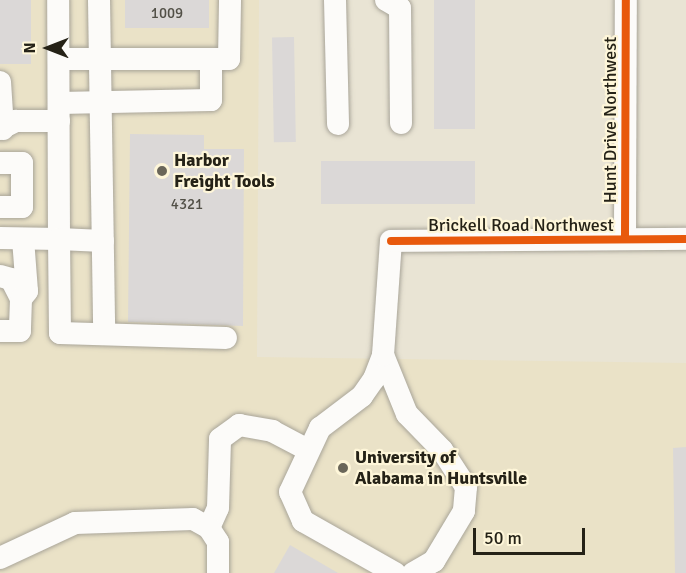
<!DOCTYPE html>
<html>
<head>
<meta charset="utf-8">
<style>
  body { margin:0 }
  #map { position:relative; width:686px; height:573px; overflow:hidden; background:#e9e4d4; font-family:Signika,sans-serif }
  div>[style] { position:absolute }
  .built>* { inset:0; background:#eae2c7 }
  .building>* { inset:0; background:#dbd8d7; transform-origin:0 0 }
  .roads { filter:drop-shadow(0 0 2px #a9a599) drop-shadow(0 0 2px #a9a599) }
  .minor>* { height:22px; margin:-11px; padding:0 11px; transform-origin:11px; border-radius:11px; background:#fcfbf9 }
  .cycleway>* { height:8px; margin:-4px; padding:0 4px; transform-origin:4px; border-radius:4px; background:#e8590c }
  .dots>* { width:16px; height:16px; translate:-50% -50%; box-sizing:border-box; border:3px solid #fef6d9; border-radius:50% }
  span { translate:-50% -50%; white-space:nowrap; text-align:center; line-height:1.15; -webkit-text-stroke:4.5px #fef6d9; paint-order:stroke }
  .number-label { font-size:15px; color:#525047 }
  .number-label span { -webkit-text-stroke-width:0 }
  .street-label { font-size:18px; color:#252217 }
  .poi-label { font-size:18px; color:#252217; font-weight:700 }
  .left { translate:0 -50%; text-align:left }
  .north { position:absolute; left:18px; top:18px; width:60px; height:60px; -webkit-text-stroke:4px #fef6d9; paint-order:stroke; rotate:270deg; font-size:16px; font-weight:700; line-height:24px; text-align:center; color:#252217 }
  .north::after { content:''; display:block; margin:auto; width:21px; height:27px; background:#252217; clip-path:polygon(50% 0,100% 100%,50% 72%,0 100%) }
  .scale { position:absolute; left:473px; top:528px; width:112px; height:27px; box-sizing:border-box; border:3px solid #252217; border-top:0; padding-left:8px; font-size:18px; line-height:21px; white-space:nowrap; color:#252217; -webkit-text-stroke:4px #fef6d9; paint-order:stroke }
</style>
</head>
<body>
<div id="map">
  <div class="built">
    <div style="clip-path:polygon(0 0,259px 0,257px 357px,686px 363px,686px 573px,0 573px)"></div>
  </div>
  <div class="building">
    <div style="left:0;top:0;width:31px;height:64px"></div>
    <div style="left:125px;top:0;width:84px;height:28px"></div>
    <div style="left:434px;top:0;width:41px;height:129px"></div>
    <div style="left:294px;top:37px;width:105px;height:22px;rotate:89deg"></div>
    <div style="clip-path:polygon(130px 134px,204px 135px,204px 149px,244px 149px,243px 326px,128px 322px)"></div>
    <div style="left:475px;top:161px;width:43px;height:154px;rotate:90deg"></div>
    <div style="clip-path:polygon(686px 447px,686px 573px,675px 573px,673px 448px)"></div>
    <div style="clip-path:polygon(290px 545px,338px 573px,274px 573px)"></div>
  </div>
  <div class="roads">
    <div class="minor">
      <div style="left:99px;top:0;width:334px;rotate:89.1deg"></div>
      <div style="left:335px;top:0;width:124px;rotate:88.6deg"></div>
      <div style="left:386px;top:0;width:16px;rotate:30deg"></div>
      <div style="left:400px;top:8px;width:115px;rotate:89.5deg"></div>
      <div style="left:59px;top:59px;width:152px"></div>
      <div style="left:211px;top:59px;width:41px;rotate:90deg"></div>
      <div style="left:211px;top:100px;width:152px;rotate:178.9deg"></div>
      <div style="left:211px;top:59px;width:18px"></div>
      <div style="left:229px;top:59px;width:59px;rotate:-89deg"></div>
      <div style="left:0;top:82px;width:47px;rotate:86.3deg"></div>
      <div style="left:0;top:129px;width:18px;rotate:-27deg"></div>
      <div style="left:16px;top:121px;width:43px"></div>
      <div style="left:0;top:163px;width:22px"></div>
      <div style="left:22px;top:163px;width:44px;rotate:90deg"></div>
      <div style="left:22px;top:207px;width:22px;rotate:180deg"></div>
      <div style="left:0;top:238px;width:59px;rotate:1deg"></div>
      <div style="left:59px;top:239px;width:239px;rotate:-90.2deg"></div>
      <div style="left:625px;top:239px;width:239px;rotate:-89.8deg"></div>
      <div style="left:103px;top:241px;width:44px;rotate:-177.4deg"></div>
      <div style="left:59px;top:239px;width:94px;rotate:89.4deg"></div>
      <div style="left:60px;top:333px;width:166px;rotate:1.7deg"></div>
      <div style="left:0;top:276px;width:11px;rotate:15deg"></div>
      <div style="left:11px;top:279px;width:22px;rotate:63deg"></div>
      <div style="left:21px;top:299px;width:32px;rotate:92deg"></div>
      <div style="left:20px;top:331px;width:20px;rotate:180deg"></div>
      <div style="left:21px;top:299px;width:10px;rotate:-53deg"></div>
      <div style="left:27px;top:291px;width:52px;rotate:-94.4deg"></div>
      <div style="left:383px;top:355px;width:64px;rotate:67.9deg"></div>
      <div style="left:407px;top:414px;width:50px;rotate:45.8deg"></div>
      <div style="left:442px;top:450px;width:44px;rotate:57deg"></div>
      <div style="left:466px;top:487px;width:24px;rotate:95deg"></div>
      <div style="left:464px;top:511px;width:58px;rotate:121deg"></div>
      <div style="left:434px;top:561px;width:24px;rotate:150deg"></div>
      <div style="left:209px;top:528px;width:22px;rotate:-66deg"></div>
      <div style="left:218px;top:508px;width:69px;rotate:-88.3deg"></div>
      <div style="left:220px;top:439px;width:24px;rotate:-36deg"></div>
      <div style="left:239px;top:425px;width:34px;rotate:10deg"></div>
      <div style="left:272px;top:431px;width:41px;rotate:27.8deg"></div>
      <div style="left:0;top:558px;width:83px;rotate:-25deg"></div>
      <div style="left:75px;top:523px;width:118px;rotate:-1.9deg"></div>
      <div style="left:193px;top:519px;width:18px;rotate:29deg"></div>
      <div style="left:209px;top:528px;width:17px;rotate:57deg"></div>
      <div style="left:218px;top:542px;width:31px;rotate:90deg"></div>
      <div style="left:395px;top:573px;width:106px;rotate:-150.5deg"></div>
      <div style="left:303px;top:521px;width:32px;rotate:-114deg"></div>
      <div style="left:290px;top:492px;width:71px;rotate:-64.9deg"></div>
      <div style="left:320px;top:428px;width:53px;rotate:-37.3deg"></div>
      <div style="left:362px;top:396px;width:21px;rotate:-55deg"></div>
      <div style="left:374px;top:379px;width:26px;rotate:-69deg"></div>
      <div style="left:383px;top:355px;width:114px;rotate:-86deg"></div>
      <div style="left:391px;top:241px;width:295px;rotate:-0.4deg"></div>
    </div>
  </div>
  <div class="cycleway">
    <div style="left:625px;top:239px;width:239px;rotate:-89.8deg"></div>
    <div style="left:391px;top:241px;width:295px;rotate:-0.4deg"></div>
  </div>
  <div class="dots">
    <div style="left:162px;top:171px;background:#6a6659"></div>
    <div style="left:343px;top:468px;background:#6a6659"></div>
  </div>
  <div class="number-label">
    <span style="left:167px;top:14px">1009</span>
    <span style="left:187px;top:205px">4321</span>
  </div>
  <div class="street-label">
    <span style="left:610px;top:120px;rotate:-90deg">Hunt Drive Northwest</span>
    <span style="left:521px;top:225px">Brickell Road Northwest</span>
  </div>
  <div class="poi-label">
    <span class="left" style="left:174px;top:171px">Harbor<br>Freight Tools</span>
    <span class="left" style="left:355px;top:468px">University of<br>Alabama in Huntsville</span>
  </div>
  <div class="north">N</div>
  <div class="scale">50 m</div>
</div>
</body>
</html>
